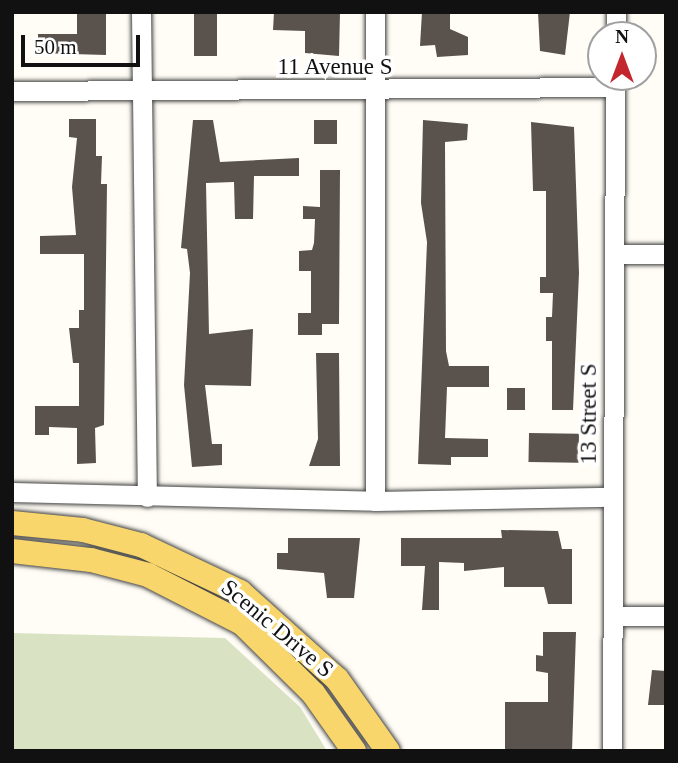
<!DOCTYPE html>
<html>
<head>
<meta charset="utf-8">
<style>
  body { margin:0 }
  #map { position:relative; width:678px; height:763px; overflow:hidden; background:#fffdf5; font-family:"Times New Roman",serif }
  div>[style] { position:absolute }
  .cemetery>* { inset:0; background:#d9e3c4 }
  .building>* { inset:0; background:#5a524d; transform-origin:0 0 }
  .roads { filter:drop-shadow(0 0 2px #444) drop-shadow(0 0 2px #444) }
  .minor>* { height:19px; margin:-9.5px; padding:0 9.5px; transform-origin:9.5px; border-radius:9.5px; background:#fff }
  .major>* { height:24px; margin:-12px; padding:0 12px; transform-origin:12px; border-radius:12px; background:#f9d66b }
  span { translate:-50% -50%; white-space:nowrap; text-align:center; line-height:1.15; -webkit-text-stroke:7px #fff; paint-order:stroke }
  .street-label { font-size:23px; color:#111 }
  .frame { position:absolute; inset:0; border:14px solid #111; pointer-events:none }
  .north { position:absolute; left:587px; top:21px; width:70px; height:70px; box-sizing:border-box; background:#fff; border:2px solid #a0a0a0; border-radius:50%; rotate:0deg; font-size:19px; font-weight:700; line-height:28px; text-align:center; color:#111 }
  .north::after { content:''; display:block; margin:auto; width:24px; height:32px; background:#c4262e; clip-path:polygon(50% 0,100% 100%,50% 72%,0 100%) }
  .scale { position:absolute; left:21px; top:35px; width:119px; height:32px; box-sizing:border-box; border:4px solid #111; border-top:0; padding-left:9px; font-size:21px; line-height:24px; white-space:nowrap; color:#111; -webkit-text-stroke:5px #fff; paint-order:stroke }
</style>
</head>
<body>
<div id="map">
  <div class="cemetery">
    <div style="clip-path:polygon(12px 633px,225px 638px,300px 707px,327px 751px,12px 751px)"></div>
  </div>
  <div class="building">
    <div style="clip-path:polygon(106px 12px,106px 55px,38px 53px,38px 34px,77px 34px,77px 14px)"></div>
    <div style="left:194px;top:12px;width:23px;height:44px"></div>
    <div style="clip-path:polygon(274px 12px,340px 12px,339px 56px,305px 53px,305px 31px,273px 30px)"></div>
    <div style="clip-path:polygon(422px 12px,450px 12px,450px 29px,468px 37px,468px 55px,437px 57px,435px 45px,420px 46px)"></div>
    <div style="clip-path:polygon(538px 12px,570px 12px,565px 55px,540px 51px)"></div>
    <div style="clip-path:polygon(69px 119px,96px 119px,96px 156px,102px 156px,101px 184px,107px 184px,104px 425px,95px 428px,96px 463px,77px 464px,77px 428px,49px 427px,49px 435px,35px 435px,35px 406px,79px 406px,79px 363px,73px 363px,69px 328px,79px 328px,79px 310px,84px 310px,84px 254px,40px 254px,40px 236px,76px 235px,72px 187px,77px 138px,69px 137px)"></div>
    <div style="clip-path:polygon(193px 120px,213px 120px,220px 162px,299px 158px,299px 176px,254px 176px,253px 219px,235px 219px,234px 182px,206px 183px,209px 334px,253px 329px,251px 386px,205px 385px,212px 444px,222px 444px,222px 465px,192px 467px,184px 385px,190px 273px,187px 249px,181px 248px)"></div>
    <div style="left:314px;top:120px;width:23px;height:24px"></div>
    <div style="clip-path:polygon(423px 120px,468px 124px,467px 140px,445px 142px,446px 351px,449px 366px,489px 366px,489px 387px,447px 387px,445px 438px,488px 439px,488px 457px,451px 457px,451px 465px,418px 464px,427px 242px,421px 203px)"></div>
    <div style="clip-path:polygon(531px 122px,574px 127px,579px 273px,573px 410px,552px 410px,552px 341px,546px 341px,546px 317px,552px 317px,553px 293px,540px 293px,540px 277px,546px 277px,546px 191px,533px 191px)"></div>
    <div style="clip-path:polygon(320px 170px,340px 170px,339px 324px,322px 324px,322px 335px,298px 335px,298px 313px,311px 313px,311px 271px,299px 271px,299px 251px,312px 250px,314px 243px,315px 219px,303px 219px,303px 206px,320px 207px)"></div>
    <div style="clip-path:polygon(316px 353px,339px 353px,340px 466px,309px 466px,318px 439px)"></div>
    <div style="left:507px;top:388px;width:18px;height:22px"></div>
    <div style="left:529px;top:433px;width:50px;height:29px;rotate:1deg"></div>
    <div style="clip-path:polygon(501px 530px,558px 531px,562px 549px,572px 549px,572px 604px,548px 604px,544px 587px,504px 587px,504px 567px,464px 571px,464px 563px,439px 562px,439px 610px,422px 610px,425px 566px,401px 566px,401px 538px,502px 538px)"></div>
    <div style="clip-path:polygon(288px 538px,360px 538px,354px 598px,327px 598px,324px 573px,277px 569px,277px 553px,288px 553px)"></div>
    <div style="clip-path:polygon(543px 632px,576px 632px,572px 751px,505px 751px,505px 702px,548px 702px,548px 673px,536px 671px,536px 655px,543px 656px)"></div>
    <div style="clip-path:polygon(652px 670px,666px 671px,666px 705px,648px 705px)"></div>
  </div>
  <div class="roads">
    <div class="minor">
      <div style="left:141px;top:12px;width:485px;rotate:89.3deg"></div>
      <div style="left:375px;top:12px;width:489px;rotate:90deg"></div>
      <div style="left:616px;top:35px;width:23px;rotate:-90deg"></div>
      <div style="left:12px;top:91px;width:603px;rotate:-0.38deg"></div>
      <div style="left:614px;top:254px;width:52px"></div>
      <div style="left:12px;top:492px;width:363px;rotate:1.4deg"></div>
      <div style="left:375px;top:501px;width:238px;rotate:-1deg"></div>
      <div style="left:613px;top:616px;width:53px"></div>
      <div style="left:612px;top:751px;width:674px;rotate:-89.74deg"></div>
    </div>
    <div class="major">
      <div style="left:12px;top:523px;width:71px;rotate:5.6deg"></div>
      <div style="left:83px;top:530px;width:60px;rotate:14.5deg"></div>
      <div style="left:141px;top:545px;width:110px;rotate:25.4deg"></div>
      <div style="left:240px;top:592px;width:130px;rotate:41.9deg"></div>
      <div style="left:337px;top:679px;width:88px;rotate:54.7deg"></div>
      <div style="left:12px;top:551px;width:80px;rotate:6.5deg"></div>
      <div style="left:91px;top:560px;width:59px;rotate:14.7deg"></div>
      <div style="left:148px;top:575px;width:106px;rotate:27.1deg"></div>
      <div style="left:242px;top:623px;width:100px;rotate:44.6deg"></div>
      <div style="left:313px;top:693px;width:71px;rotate:54.7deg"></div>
    </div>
  </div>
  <div class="street-label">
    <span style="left:335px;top:67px">11 Avenue S</span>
    <span style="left:589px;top:414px;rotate:-90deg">13 Street S</span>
    <span style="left:277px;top:629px;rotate:40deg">Scenic Drive S</span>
  </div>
  <div class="frame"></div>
  <div class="north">N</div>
  <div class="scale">50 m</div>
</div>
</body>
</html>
